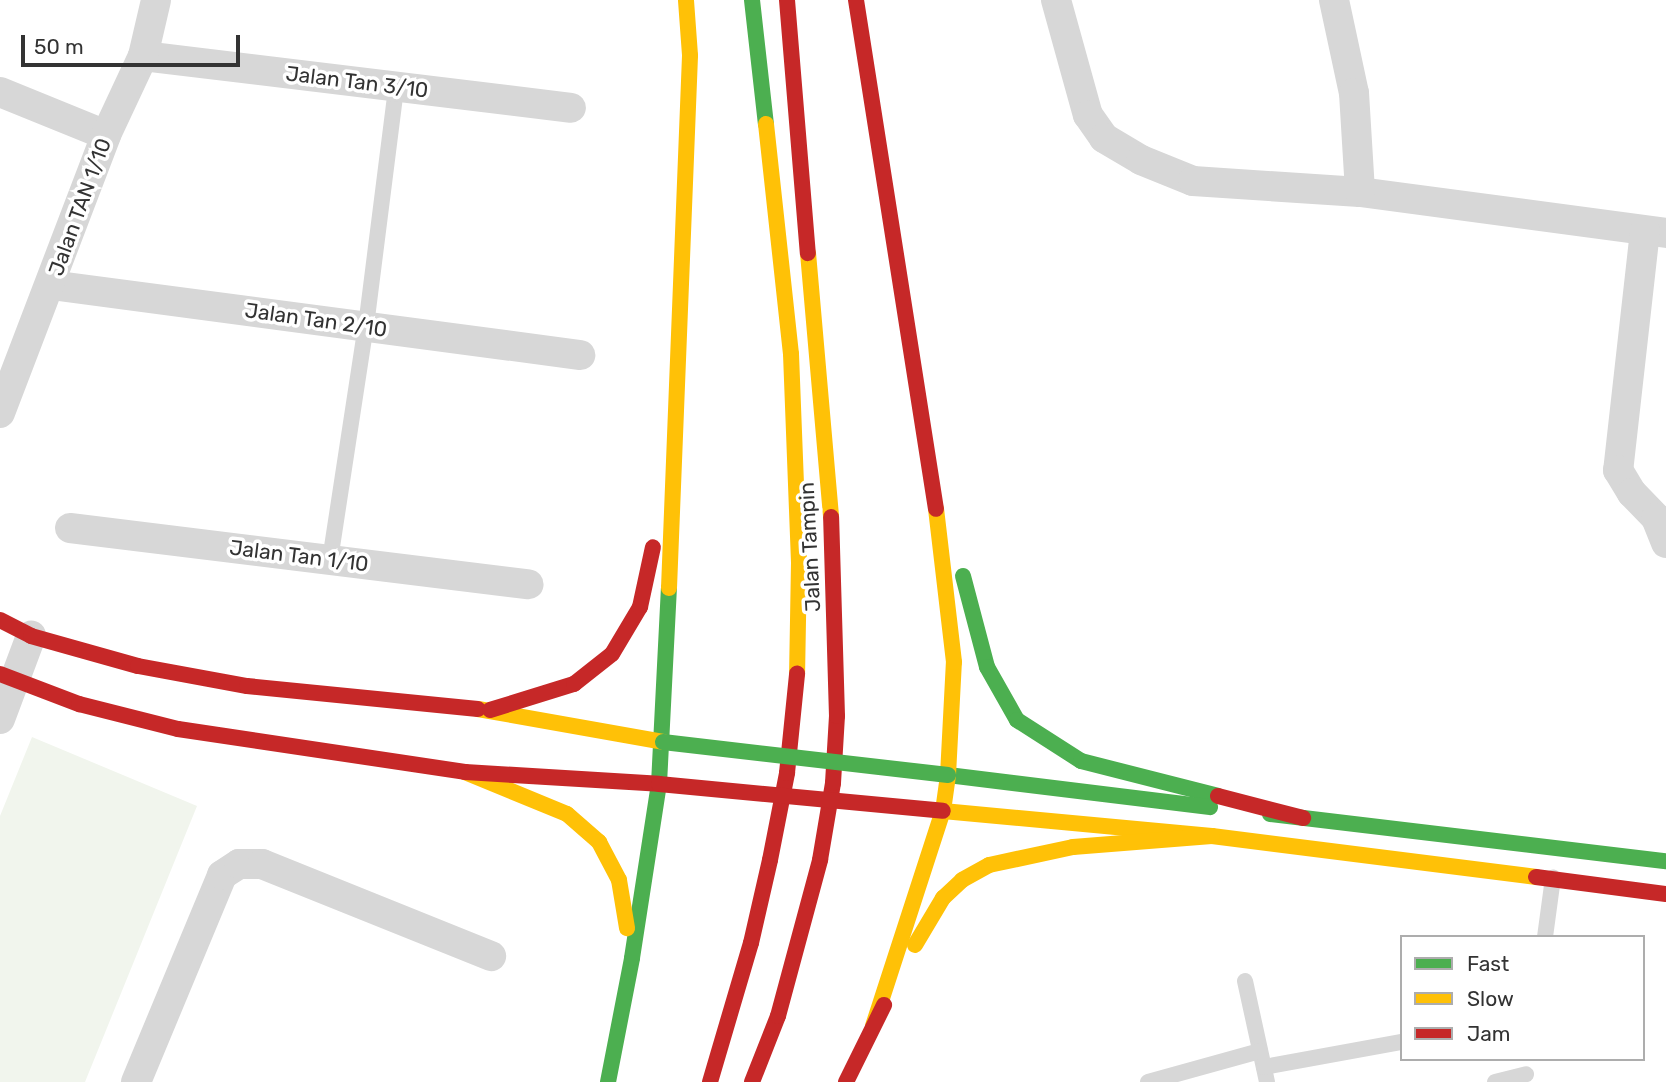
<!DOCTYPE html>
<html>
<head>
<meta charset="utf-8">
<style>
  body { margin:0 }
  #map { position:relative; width:1666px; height:1082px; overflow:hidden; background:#fff; font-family:Rubik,sans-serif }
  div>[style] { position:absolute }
  .green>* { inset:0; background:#f1f5ed }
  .lane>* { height:16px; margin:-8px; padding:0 8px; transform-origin:8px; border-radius:8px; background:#d7d7d7 }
  .street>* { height:30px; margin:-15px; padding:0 15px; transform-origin:15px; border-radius:15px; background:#d7d7d7 }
  .fast>* { height:16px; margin:-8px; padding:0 8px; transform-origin:8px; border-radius:8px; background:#4caf50 }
  .slow>* { height:16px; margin:-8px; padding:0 8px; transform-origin:8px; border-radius:8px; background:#ffc107 }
  .jam>* { height:16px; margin:-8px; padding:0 8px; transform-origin:8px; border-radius:8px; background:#c62828 }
  .fast-bridge>* { height:16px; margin:-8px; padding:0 8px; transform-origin:8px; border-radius:8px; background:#4caf50 }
  .jam-bridge>* { height:16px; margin:-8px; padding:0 8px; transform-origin:8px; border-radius:8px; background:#c62828 }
  span { translate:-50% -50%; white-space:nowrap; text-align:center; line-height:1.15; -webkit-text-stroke:7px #fff; paint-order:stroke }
  .street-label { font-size:21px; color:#333 }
  .legend { position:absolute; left:1400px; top:935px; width:245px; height:126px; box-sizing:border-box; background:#fff; border:2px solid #adadad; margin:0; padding:9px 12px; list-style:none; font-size:21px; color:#333 }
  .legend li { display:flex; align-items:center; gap:14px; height:35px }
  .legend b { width:35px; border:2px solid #adadad }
  .scale { position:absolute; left:21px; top:35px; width:219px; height:32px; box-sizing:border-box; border:4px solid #333; border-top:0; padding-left:9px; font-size:21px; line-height:24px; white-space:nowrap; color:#333; -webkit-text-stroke:5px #fff; paint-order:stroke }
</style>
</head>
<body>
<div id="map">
  <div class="green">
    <div style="clip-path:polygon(32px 737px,197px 806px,85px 1082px,0 1082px,0 816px)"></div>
  </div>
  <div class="lane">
    <div style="left:330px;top:560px;width:237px;rotate:-81.3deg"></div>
    <div style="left:366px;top:326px;width:241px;rotate:-82.8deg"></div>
    <div style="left:1545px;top:937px;width:60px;rotate:-82.3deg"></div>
    <div style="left:1245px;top:981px;width:103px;rotate:77.7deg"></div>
    <div style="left:1264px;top:1067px;width:140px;rotate:-10.3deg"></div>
    <div style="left:1148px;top:1082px;width:116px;rotate:-15.5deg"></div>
    <div style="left:1495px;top:1082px;width:32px;rotate:-14deg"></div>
  </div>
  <div class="street">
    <div style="left:1056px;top:0;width:119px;rotate:74.5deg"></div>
    <div style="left:1088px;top:115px;width:28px;rotate:55deg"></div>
    <div style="left:1104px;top:138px;width:43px;rotate:30.7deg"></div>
    <div style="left:1141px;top:160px;width:56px;rotate:22deg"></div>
    <div style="left:1193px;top:181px;width:167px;rotate:3.8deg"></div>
    <div style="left:1360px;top:192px;width:309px;rotate:7.6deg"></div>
    <div style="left:1334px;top:0;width:95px;rotate:77.9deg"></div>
    <div style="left:1354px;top:93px;width:99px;rotate:86.5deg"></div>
    <div style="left:143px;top:56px;width:431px;rotate:6.9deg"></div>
    <div style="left:0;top:92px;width:114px;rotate:22.1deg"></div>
    <div style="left:1645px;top:231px;width:241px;rotate:96.4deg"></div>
    <div style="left:1618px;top:470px;width:27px;rotate:59deg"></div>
    <div style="left:1632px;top:493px;width:35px;rotate:46deg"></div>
    <div style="left:1656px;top:518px;width:27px;rotate:68deg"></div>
    <div style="left:51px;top:285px;width:534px;rotate:7.54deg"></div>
    <div style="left:0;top:413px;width:298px;rotate:-69.1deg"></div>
    <div style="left:106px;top:135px;width:87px;rotate:-64.9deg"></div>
    <div style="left:143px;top:56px;width:57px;rotate:-76.9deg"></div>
    <div style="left:70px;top:528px;width:462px;rotate:7deg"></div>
    <div style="left:0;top:719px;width:89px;rotate:-69.5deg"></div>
    <div style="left:136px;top:1082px;width:224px;rotate:-67.4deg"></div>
    <div style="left:222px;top:875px;width:20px;rotate:-33deg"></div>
    <div style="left:239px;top:864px;width:23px"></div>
    <div style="left:262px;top:864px;width:247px;rotate:21.9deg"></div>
  </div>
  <div class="fast">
    <div style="left:752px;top:0;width:125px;rotate:83.6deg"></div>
    <div style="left:963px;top:576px;width:94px;rotate:75.2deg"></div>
    <div style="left:987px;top:667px;width:61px;rotate:60.5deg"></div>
    <div style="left:1017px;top:720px;width:76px;rotate:32.6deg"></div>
    <div style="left:1081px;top:761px;width:141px;rotate:14.3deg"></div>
    <div style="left:948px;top:775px;width:264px;rotate:7deg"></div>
    <div style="left:1270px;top:814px;width:399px;rotate:6.8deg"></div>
    <div style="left:608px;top:1082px;width:126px;rotate:-79deg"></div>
    <div style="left:632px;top:958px;width:176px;rotate:-81.2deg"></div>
    <div style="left:659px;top:784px;width:196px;rotate:-87.1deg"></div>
  </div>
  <div class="slow">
    <div style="left:766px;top:124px;width:231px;rotate:83.8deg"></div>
    <div style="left:791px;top:354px;width:209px;rotate:87.8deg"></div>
    <div style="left:799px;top:563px;width:111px;rotate:91deg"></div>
    <div style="left:808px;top:253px;width:265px;rotate:85deg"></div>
    <div style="left:669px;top:588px;width:533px;rotate:-87.74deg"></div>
    <div style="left:690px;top:55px;width:55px;rotate:-94.2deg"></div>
    <div style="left:478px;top:709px;width:188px;rotate:10.1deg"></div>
    <div style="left:465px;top:772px;width:110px;rotate:22.4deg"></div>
    <div style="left:567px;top:814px;width:43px;rotate:41.2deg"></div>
    <div style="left:599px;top:842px;width:43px;rotate:62.2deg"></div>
    <div style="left:619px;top:880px;width:49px;rotate:80.5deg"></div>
    <div style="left:943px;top:811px;width:270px;rotate:5.3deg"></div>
    <div style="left:1212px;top:836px;width:327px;rotate:7.2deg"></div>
    <div style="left:915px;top:945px;width:55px;rotate:-59.2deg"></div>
    <div style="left:943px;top:898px;width:26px;rotate:-43deg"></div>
    <div style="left:962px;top:880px;width:31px;rotate:-29deg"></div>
    <div style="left:989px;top:865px;width:86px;rotate:-12.1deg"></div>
    <div style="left:1073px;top:847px;width:139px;rotate:-4.5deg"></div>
    <div style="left:873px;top:1026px;width:226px;rotate:-72deg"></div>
    <div style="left:943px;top:811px;width:36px;rotate:-82deg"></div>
    <div style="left:948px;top:775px;width:113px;rotate:-87deg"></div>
    <div style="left:954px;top:662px;width:154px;rotate:-96.7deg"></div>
  </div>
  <div class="jam">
    <div style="left:787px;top:0;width:254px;rotate:85.3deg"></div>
    <div style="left:856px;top:0;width:515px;rotate:81.07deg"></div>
    <div style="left:0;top:620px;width:35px;rotate:27deg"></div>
    <div style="left:31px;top:636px;width:111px;rotate:15.7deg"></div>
    <div style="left:138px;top:666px;width:111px;rotate:10.4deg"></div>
    <div style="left:247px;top:686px;width:232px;rotate:5.7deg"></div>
    <div style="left:0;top:674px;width:85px;rotate:20.8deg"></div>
    <div style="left:79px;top:704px;width:102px;rotate:14.2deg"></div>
    <div style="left:178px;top:729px;width:290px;rotate:8.5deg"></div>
    <div style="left:465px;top:772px;width:194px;rotate:3.5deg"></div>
    <div style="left:490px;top:710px;width:88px;rotate:-17.2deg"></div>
    <div style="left:574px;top:684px;width:48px;rotate:-38.3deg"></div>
    <div style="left:612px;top:654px;width:55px;rotate:-59.2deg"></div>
    <div style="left:640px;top:607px;width:61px;rotate:-77.8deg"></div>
    <div style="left:1218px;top:796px;width:88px;rotate:14.5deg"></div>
    <div style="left:1536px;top:877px;width:131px;rotate:7.5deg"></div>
    <div style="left:710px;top:1082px;width:145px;rotate:-73.6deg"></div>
    <div style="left:751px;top:943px;width:85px;rotate:-77.1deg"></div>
    <div style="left:770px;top:860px;width:89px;rotate:-78.9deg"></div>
    <div style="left:787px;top:773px;width:100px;rotate:-84.2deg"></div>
    <div style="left:752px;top:1082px;width:71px;rotate:-68.5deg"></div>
    <div style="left:778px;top:1016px;width:162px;rotate:-74.9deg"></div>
    <div style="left:820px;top:860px;width:78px;rotate:-80.4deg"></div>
    <div style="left:833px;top:783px;width:67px;rotate:-86.6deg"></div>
    <div style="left:837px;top:716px;width:199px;rotate:-91.7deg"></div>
    <div style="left:846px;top:1082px;width:86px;rotate:-63.7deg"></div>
  </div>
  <div class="fast-bridge">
    <div style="left:663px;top:742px;width:287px;rotate:6.6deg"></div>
  </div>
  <div class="jam-bridge">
    <div style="left:659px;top:784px;width:285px;rotate:5.4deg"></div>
  </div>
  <div class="street-label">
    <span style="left:357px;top:82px;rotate:7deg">Jalan Tan 3/10</span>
    <span style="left:80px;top:207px;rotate:-70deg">Jalan TAN 1/10</span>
    <span style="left:316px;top:320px;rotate:8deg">Jalan Tan 2/10</span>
    <span style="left:810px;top:547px;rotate:-93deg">Jalan Tampin</span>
    <span style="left:299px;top:556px;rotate:7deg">Jalan Tan 1/10</span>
  </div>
  <ul class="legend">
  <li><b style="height:9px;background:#4caf50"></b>Fast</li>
  <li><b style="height:9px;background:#ffc107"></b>Slow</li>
  <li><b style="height:9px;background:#c62828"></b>Jam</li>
  </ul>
  <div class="scale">50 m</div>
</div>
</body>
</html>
